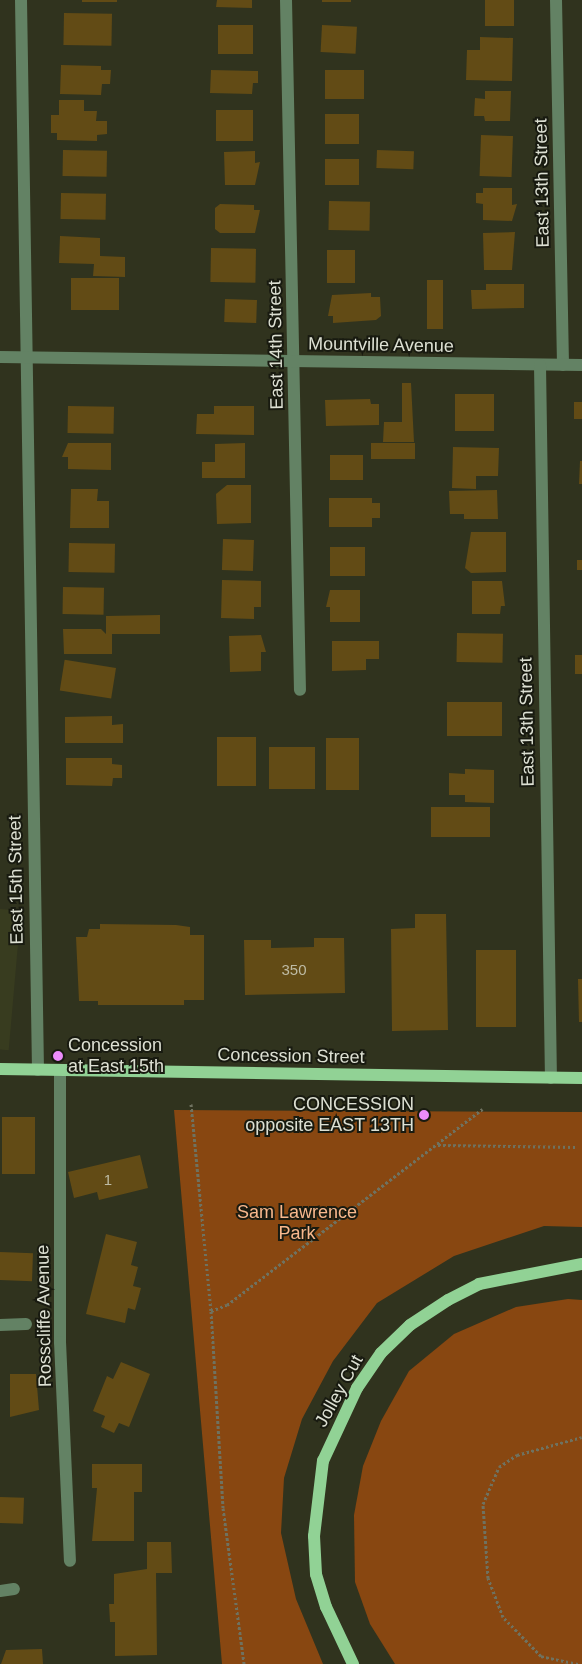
<!DOCTYPE html>
<html>
<head>
<meta charset="utf-8">
<style>
  body { margin:0 }
  #map { position:relative; width:582px; height:1664px; overflow:hidden; background:#30331e; font-family:Arial,sans-serif }
  div>[style] { position:absolute }
  .built>* { inset:0; background:#383c1f; transform-origin:0 0 }
  .green>* { inset:0; background:#884711 }
  .building>* { inset:0; background:#624b15; transform-origin:0 0 }
  .path>* { height:3px; margin-top:-1.5px; transform-origin:0; background:repeating-linear-gradient(90deg,#6f7260 0 2.5px,transparent 0 5px) }
  .minor>* { height:12px; margin:-6px; padding:0 6px; transform-origin:6px; border-radius:6px; background:#638264 }
  .major>* { height:12px; margin:-6px; padding:0 6px; transform-origin:6px; border-radius:6px; background:#91d295 }
  .dots>* { width:14px; height:14px; translate:-50% -50%; box-sizing:border-box; border:2px solid #181a10; border-radius:50% }
  span { translate:-50% -50%; white-space:nowrap; text-align:center; line-height:1.15; -webkit-text-stroke:4px #181a10; paint-order:stroke }
  .number-label { font-size:15px; color:#bebba4 }
  .number-label span { -webkit-text-stroke-width:0 }
  .street-label { font-size:18px; color:#dde0d3 }
  .poi-label { font-size:18px; color:#dde0d3 }
  .left { translate:0 -50%; text-align:left }
  .right { translate:-100% -50%; text-align:right }
  .park-label { font-size:18px; color:#f8b88d }
</style>
</head>
<body>
<div id="map">
  <div class="built">
    <div style="left:0;top:909px;width:21px;height:140px;rotate:5deg"></div>
  </div>
  <div class="green">
    <div style="clip-path:polygon(174px 1110px,582px 1112px,582px 1227px,544px 1226px,454px 1256px,377px 1303px,333px 1361px,302px 1419px,284px 1478px,281px 1533px,296px 1599px,323px 1664px,222px 1664px)"></div>
    <div style="clip-path:polygon(568px 1299px,582px 1300px,582px 1664px,395px 1664px,370px 1624px,355px 1582px,354px 1515px,363px 1466px,381px 1421px,409px 1371px,454px 1334px,516px 1307px)"></div>
  </div>
  <div class="building">
    <div style="left:82px;top:0;width:35px;height:2px"></div>
    <div style="clip-path:polygon(217px 0,252px 0,252px 8px,216px 7px)"></div>
    <div style="left:322px;top:0;width:29px;height:2px"></div>
    <div style="left:485px;top:0;width:29px;height:26px"></div>
    <div style="left:64px;top:13px;width:48px;height:32px;rotate:1deg"></div>
    <div style="left:218px;top:25px;width:35px;height:29px"></div>
    <div style="left:322px;top:25px;width:35px;height:27px;rotate:3deg"></div>
    <div style="clip-path:polygon(480px 37px,513px 38px,512px 81px,466px 80px,467px 50px,480px 50px)"></div>
    <div style="clip-path:polygon(61px 65px,101px 66px,101px 70px,111px 70px,110px 84px,102px 84px,101px 95px,60px 94px)"></div>
    <div style="clip-path:polygon(211px 70px,258px 71px,258px 83px,253px 83px,252px 94px,210px 93px)"></div>
    <div style="left:325px;top:70px;width:39px;height:29px"></div>
    <div style="clip-path:polygon(485px 91px,511px 91px,510px 121px,485px 121px,484px 116px,474px 116px,475px 98px,485px 99px)"></div>
    <div style="clip-path:polygon(59px 100px,84px 100px,84px 111px,97px 111px,96px 121px,107px 121px,107px 134px,97px 135px,97px 141px,57px 140px,57px 133px,51px 133px,51px 115px,59px 115px)"></div>
    <div style="left:216px;top:110px;width:37px;height:31px"></div>
    <div style="left:325px;top:114px;width:34px;height:30px"></div>
    <div style="left:481px;top:135px;width:32px;height:41px;rotate:2deg"></div>
    <div style="left:63px;top:150px;width:44px;height:26px;rotate:1deg"></div>
    <div style="left:377px;top:150px;width:37px;height:18px;rotate:2deg"></div>
    <div style="clip-path:polygon(255px 151px,255px 163px,260px 162px,255px 185px,225px 185px,224px 152px)"></div>
    <div style="left:325px;top:159px;width:34px;height:26px"></div>
    <div style="clip-path:polygon(483px 188px,512px 188px,512px 205px,517px 204px,512px 221px,483px 220px,483px 204px,476px 203px,476px 193px,483px 193px)"></div>
    <div style="left:61px;top:193px;width:45px;height:26px;rotate:1deg"></div>
    <div style="left:329px;top:201px;width:41px;height:29px;rotate:1deg"></div>
    <div style="clip-path:polygon(220px 204px,254px 205px,254px 210px,260px 210px,255px 233px,220px 233px,215px 229px,215px 208px)"></div>
    <div style="clip-path:polygon(515px 232px,512px 270px,484px 270px,483px 233px)"></div>
    <div style="clip-path:polygon(60px 236px,100px 238px,100px 256px,125px 257px,125px 277px,93px 276px,94px 264px,59px 263px)"></div>
    <div style="left:211px;top:248px;width:45px;height:34px;rotate:1deg"></div>
    <div style="left:327px;top:250px;width:28px;height:33px"></div>
    <div style="left:71px;top:278px;width:48px;height:32px"></div>
    <div style="left:427px;top:280px;width:16px;height:49px"></div>
    <div style="clip-path:polygon(486px 284px,524px 284px,524px 308px,472px 309px,471px 290px,486px 290px)"></div>
    <div style="clip-path:polygon(371px 293px,371px 297px,380px 297px,381px 316px,376px 320px,333px 323px,333px 316px,328px 316px,332px 295px)"></div>
    <div style="left:225px;top:299px;width:32px;height:23px;rotate:2deg"></div>
    <div style="clip-path:polygon(402px 383px,411px 383px,414px 442px,383px 442px,384px 422px,402px 422px)"></div>
    <div style="left:455px;top:394px;width:39px;height:37px"></div>
    <div style="clip-path:polygon(370px 399px,371px 404px,379px 404px,379px 425px,326px 426px,325px 400px)"></div>
    <div style="left:574px;top:402px;width:8px;height:17px"></div>
    <div style="left:68px;top:406px;width:46px;height:27px;rotate:1deg"></div>
    <div style="clip-path:polygon(214px 406px,254px 406px,254px 435px,196px 434px,197px 414px,214px 414px)"></div>
    <div style="clip-path:polygon(68px 443px,111px 443px,111px 470px,68px 469px,68px 457px,62px 457px)"></div>
    <div style="clip-path:polygon(245px 443px,245px 478px,202px 478px,202px 462px,215px 462px,215px 444px)"></div>
    <div style="left:371px;top:443px;width:44px;height:16px"></div>
    <div style="clip-path:polygon(453px 447px,499px 448px,498px 476px,476px 476px,476px 489px,452px 488px)"></div>
    <div style="left:330px;top:455px;width:33px;height:25px"></div>
    <div style="clip-path:polygon(580px 461px,582px 461px,582px 484px,579px 484px)"></div>
    <div style="clip-path:polygon(227px 485px,251px 485px,251px 523px,217px 524px,216px 494px)"></div>
    <div style="clip-path:polygon(71px 489px,98px 489px,97px 501px,109px 501px,109px 528px,70px 528px)"></div>
    <div style="clip-path:polygon(497px 490px,498px 519px,464px 519px,464px 514px,450px 514px,449px 491px)"></div>
    <div style="clip-path:polygon(329px 498px,372px 498px,372px 503px,380px 503px,380px 518px,372px 518px,372px 527px,329px 527px)"></div>
    <div style="clip-path:polygon(471px 532px,506px 532px,506px 572px,471px 573px,465px 568px)"></div>
    <div style="left:223px;top:539px;width:31px;height:31px;rotate:2deg"></div>
    <div style="left:69px;top:543px;width:46px;height:29px;rotate:1deg"></div>
    <div style="left:330px;top:547px;width:35px;height:29px"></div>
    <div style="left:577px;top:560px;width:5px;height:10px"></div>
    <div style="clip-path:polygon(222px 580px,261px 581px,261px 607px,254px 607px,254px 619px,221px 618px)"></div>
    <div style="clip-path:polygon(472px 581px,502px 581px,505px 606px,501px 606px,500px 614px,472px 614px)"></div>
    <div style="left:63px;top:587px;width:41px;height:27px;rotate:1deg"></div>
    <div style="clip-path:polygon(330px 590px,360px 590px,360px 622px,330px 622px,330px 607px,326px 607px)"></div>
    <div style="clip-path:polygon(160px 615px,160px 634px,112px 634px,112px 654px,64px 654px,63px 629px,101px 629px,106px 634px,106px 616px)"></div>
    <div style="left:457px;top:633px;width:46px;height:29px;rotate:1deg"></div>
    <div style="clip-path:polygon(261px 635px,266px 652px,261px 652px,261px 671px,230px 672px,229px 636px)"></div>
    <div style="clip-path:polygon(332px 641px,379px 641px,379px 659px,366px 659px,366px 670px,332px 671px)"></div>
    <div style="left:575px;top:655px;width:7px;height:19px"></div>
    <div style="left:116px;top:668px;width:31px;height:52px;rotate:99deg"></div>
    <div style="left:502px;top:702px;width:34px;height:55px;rotate:90deg"></div>
    <div style="clip-path:polygon(112px 716px,112px 725px,123px 724px,123px 743px,65px 743px,65px 717px)"></div>
    <div style="left:256px;top:737px;width:49px;height:39px;rotate:90deg"></div>
    <div style="left:326px;top:738px;width:33px;height:52px"></div>
    <div style="left:269px;top:747px;width:46px;height:42px"></div>
    <div style="clip-path:polygon(66px 758px,112px 758px,112px 764px,122px 765px,122px 778px,113px 778px,112px 786px,66px 785px)"></div>
    <div style="clip-path:polygon(465px 769px,494px 770px,494px 803px,465px 802px,465px 795px,449px 795px,449px 773px,465px 774px)"></div>
    <div style="left:490px;top:807px;width:30px;height:59px;rotate:90deg"></div>
    <div style="clip-path:polygon(415px 914px,446px 914px,448px 1030px,392px 1031px,391px 929px,415px 928px)"></div>
    <div style="clip-path:polygon(100px 924px,176px 925px,190px 927px,190px 935px,204px 935px,204px 1000px,184px 1000px,184px 1005px,98px 1005px,98px 1001px,79px 1001px,76px 937px,87px 937px,89px 929px,100px 929px)"></div>
    <div style="clip-path:polygon(314px 938px,344px 938px,345px 993px,245px 995px,244px 940px,271px 940px,271px 948px,314px 947px)"></div>
    <div style="left:476px;top:950px;width:40px;height:77px"></div>
    <div style="clip-path:polygon(578px 979px,582px 979px,582px 1022px,579px 1022px)"></div>
    <div style="left:2px;top:1117px;width:33px;height:57px"></div>
    <div style="clip-path:polygon(140px 1155px,148px 1188px,99px 1200px,97px 1192px,74px 1198px,68px 1172px)"></div>
    <div style="clip-path:polygon(106px 1234px,137px 1242px,131px 1265px,138px 1267px,133px 1286px,141px 1288px,135px 1310px,128px 1308px,125px 1323px,86px 1314px)"></div>
    <div style="left:0;top:1252px;width:33px;height:28px;rotate:2deg"></div>
    <div style="clip-path:polygon(121px 1362px,150px 1374px,129px 1427px,119px 1423px,114px 1433px,101px 1427px,105px 1416px,93px 1411px,107px 1376px,113px 1379px)"></div>
    <div style="clip-path:polygon(10px 1374px,36px 1374px,39px 1410px,10px 1417px)"></div>
    <div style="clip-path:polygon(92px 1464px,142px 1464px,142px 1492px,134px 1492px,134px 1541px,92px 1541px,97px 1488px,92px 1488px)"></div>
    <div style="left:0;top:1497px;width:24px;height:26px;rotate:2deg"></div>
    <div style="clip-path:polygon(147px 1542px,171px 1542px,172px 1573px,156px 1573px,157px 1655px,115px 1656px,115px 1622px,110px 1622px,109px 1604px,114px 1604px,114px 1574px,147px 1569px)"></div>
    <div style="clip-path:polygon(42px 1649px,43px 1664px,1px 1664px,6px 1650px)"></div>
  </div>
  <div class="path">
    <div style="left:191px;top:1104px;width:208px;rotate:84.5deg"></div>
    <div style="left:211px;top:1311px;width:197px;rotate:86.5deg"></div>
    <div style="left:223px;top:1508px;width:157px;rotate:82.3deg"></div>
    <div style="left:438px;top:1145px;width:137px;rotate:0.8deg"></div>
    <div style="left:211px;top:1311px;width:17px;rotate:-21deg"></div>
    <div style="left:227px;top:1305px;width:322px;rotate:-37.5deg"></div>
    <div style="left:578px;top:1664px;width:38px;rotate:-168deg"></div>
    <div style="left:541px;top:1656px;width:54px;rotate:-134.3deg"></div>
    <div style="left:503px;top:1617px;width:42px;rotate:-111deg"></div>
    <div style="left:488px;top:1578px;width:74px;rotate:-93.9deg"></div>
    <div style="left:483px;top:1504px;width:40px;rotate:-66.6deg"></div>
    <div style="left:499px;top:1467px;width:22px;rotate:-34deg"></div>
    <div style="left:517px;top:1455px;width:67px;rotate:-15.5deg"></div>
  </div>
  <div class="minor">
    <div style="left:21px;top:0;width:1070px;rotate:89.09deg"></div>
    <div style="left:286px;top:0;width:690px;rotate:88.84deg"></div>
    <div style="left:556px;top:0;width:365px;rotate:88.9deg"></div>
    <div style="left:0;top:357px;width:582px;rotate:0.79deg"></div>
    <div style="left:540px;top:365px;width:713px;rotate:89.12deg"></div>
    <div style="left:60px;top:1070px;width:272px;rotate:90deg"></div>
    <div style="left:60px;top:1342px;width:219px;rotate:87.4deg"></div>
    <div style="left:0;top:1325px;width:26px;rotate:-2deg"></div>
    <div style="left:0;top:1591px;width:14px;rotate:-8deg"></div>
  </div>
  <div class="major">
    <div style="left:0;top:1069px;width:582px;rotate:0.89deg"></div>
    <div style="left:353px;top:1664px;width:63px;rotate:-115.3deg"></div>
    <div style="left:326px;top:1607px;width:34px;rotate:-107deg"></div>
    <div style="left:316px;top:1574px;width:38px;rotate:-93deg"></div>
    <div style="left:314px;top:1536px;width:76px;rotate:-83.2deg"></div>
    <div style="left:323px;top:1461px;width:81px;rotate:-65deg"></div>
    <div style="left:357px;top:1388px;width:42px;rotate:-55.6deg"></div>
    <div style="left:381px;top:1353px;width:40px;rotate:-44deg"></div>
    <div style="left:410px;top:1325px;width:45px;rotate:-33.3deg"></div>
    <div style="left:448px;top:1300px;width:35px;rotate:-27deg"></div>
    <div style="left:479px;top:1284px;width:105px;rotate:-11deg"></div>
  </div>
  <div class="dots">
    <div style="left:58px;top:1056px;background:#ec8cfa"></div>
    <div style="left:424px;top:1115px;background:#ec8cfa"></div>
  </div>
  <div class="number-label">
    <span style="left:294px;top:970px">350</span>
    <span style="left:108px;top:1180px">1</span>
  </div>
  <div class="street-label">
    <span style="left:542px;top:183px;rotate:-91deg">East 13th Street</span>
    <span style="left:276px;top:345px;rotate:-91deg">East 14th Street</span>
    <span style="left:381px;top:345px;rotate:1deg">Mountville Avenue</span>
    <span style="left:527px;top:722px;rotate:-91deg">East 13th Street</span>
    <span style="left:16px;top:880px;rotate:-91deg">East 15th Street</span>
    <span style="left:291px;top:1056px;rotate:1deg">Concession Street</span>
    <span style="left:44px;top:1316px;rotate:-91deg">Rosscliffe Avenue</span>
    <span style="left:339px;top:1391px;rotate:-61deg">Jolley Cut</span>
  </div>
  <div class="poi-label">
    <span class="left" style="left:68px;top:1056px">Concession<br>at East 15th</span>
    <span class="right" style="left:414px;top:1115px">CONCESSION<br>opposite EAST 13TH</span>
  </div>
  <div class="park-label">
    <span style="left:297px;top:1223px">Sam Lawrence<br>Park</span>
  </div>
</div>
</body>
</html>
